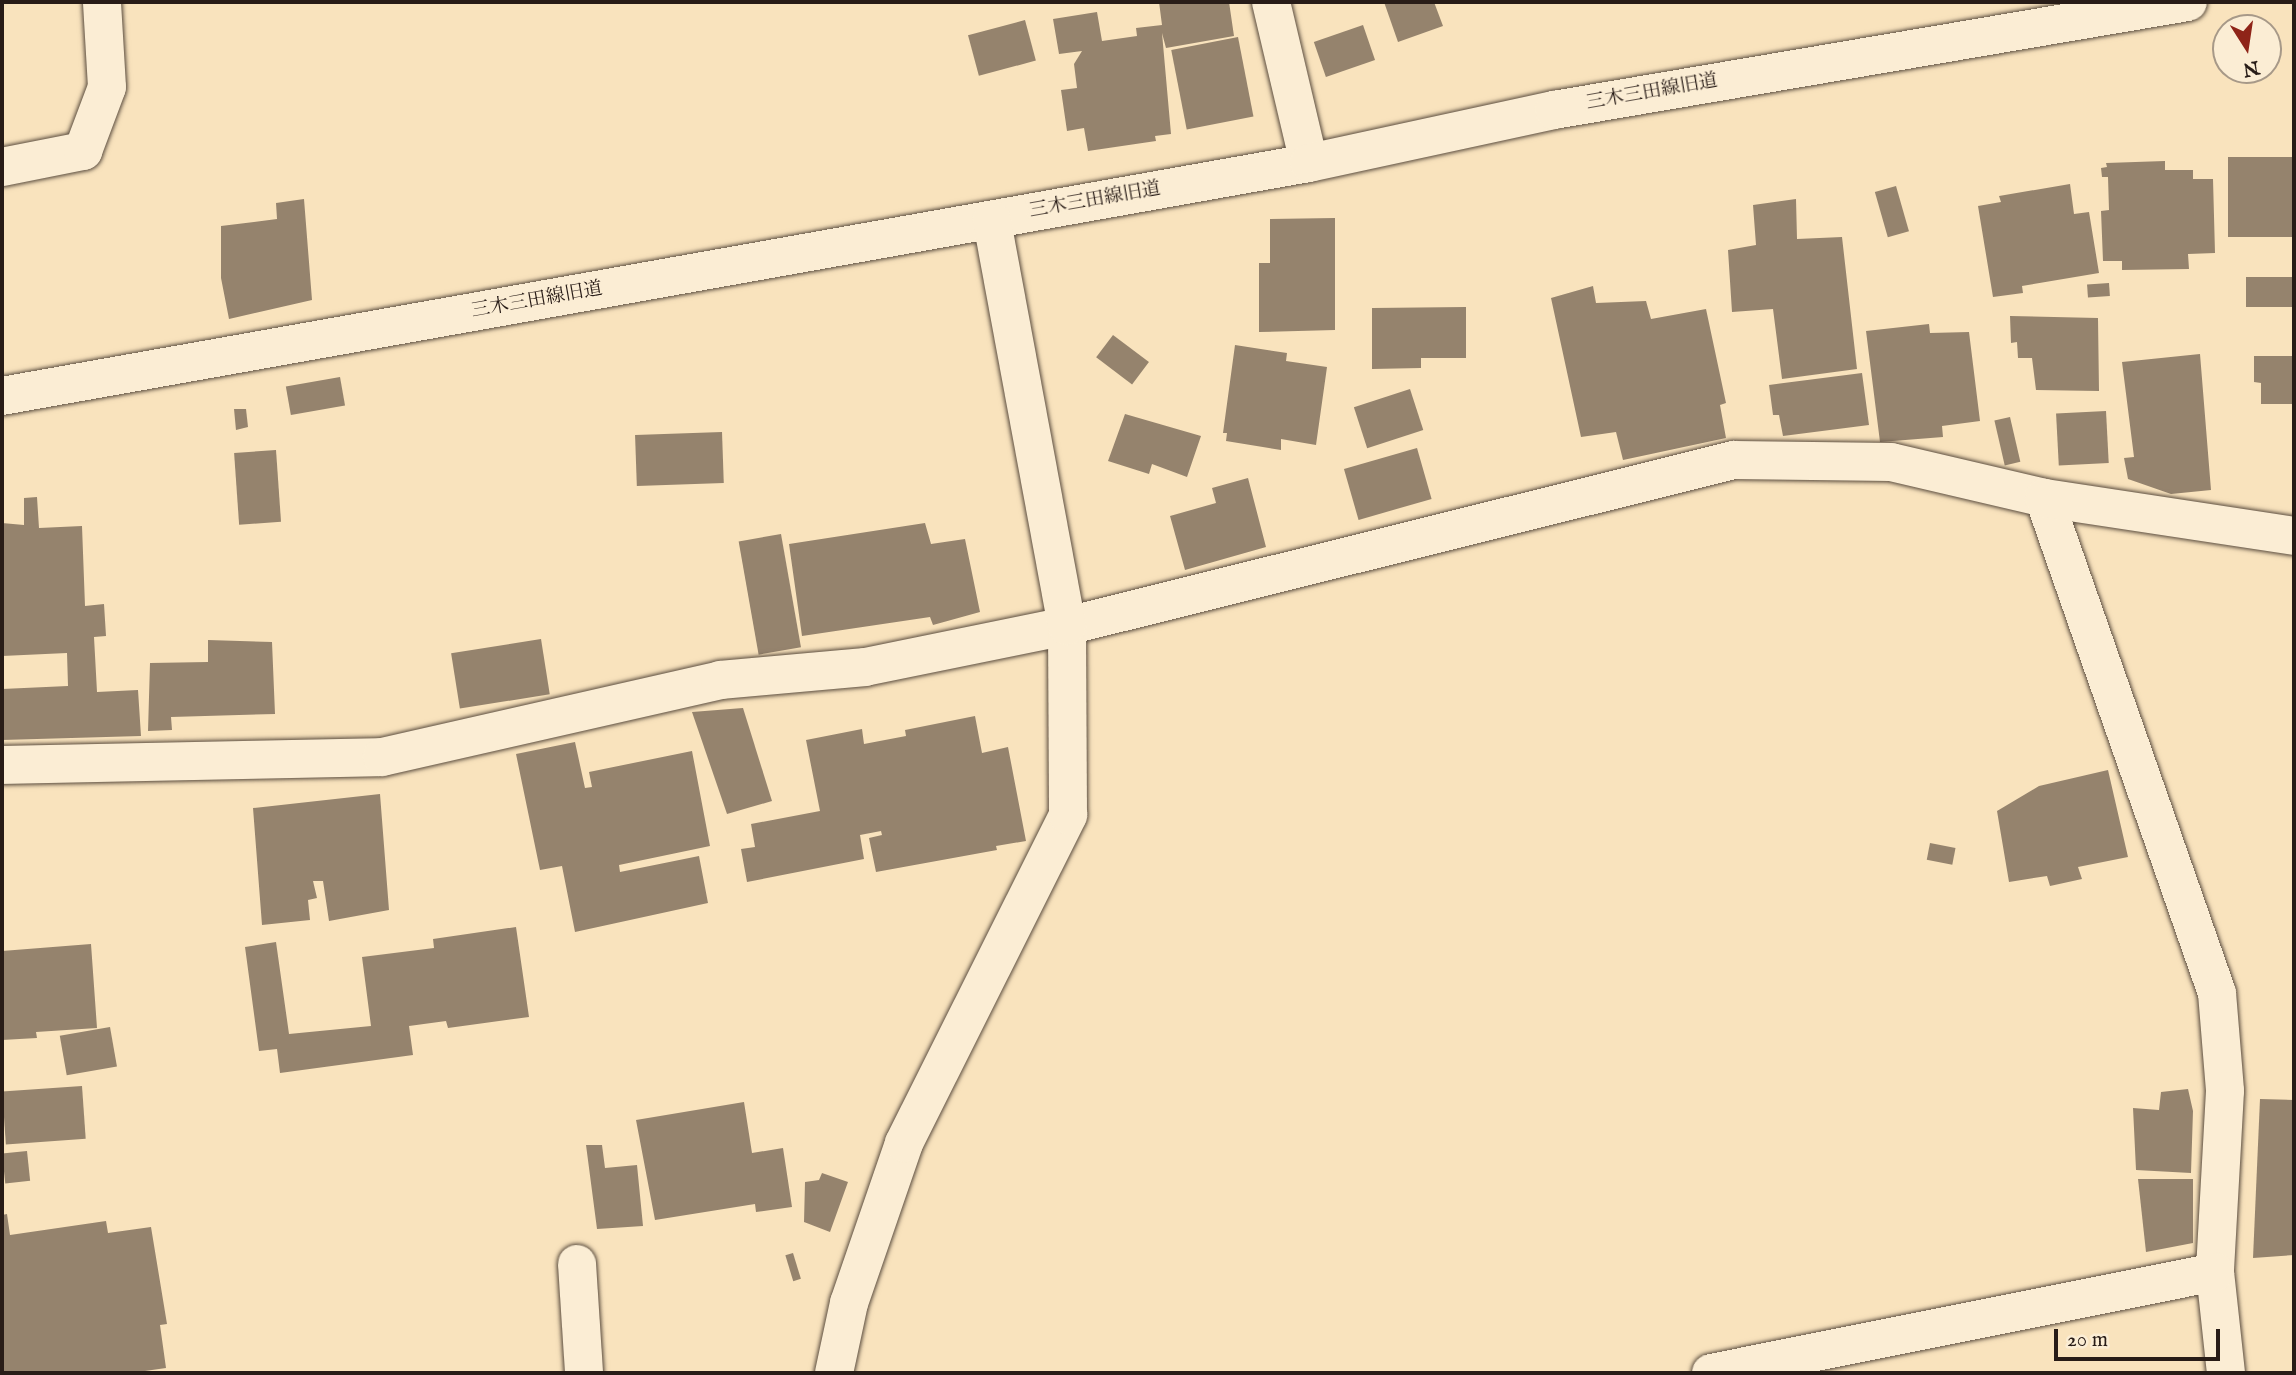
<!DOCTYPE html>
<html>
<head>
<meta charset="utf-8">
<style>
  body { margin:0 }
  #map { position:relative; width:2296px; height:1375px; overflow:hidden; background:#f9e3bd; font-family:"IM FELL English","Noto Serif JP",serif }
  div>[style] { position:absolute }
  .building>* { inset:0; background:#95836d; transform-origin:0 0 }
  .roads { filter:drop-shadow(0 0 2px #5c4e40) drop-shadow(0 0 2px #5c4e40) }
  .minor>* { height:38px; margin:-19px; padding:0 19px; transform-origin:19px; border-radius:19px; background:#fbedd4 }
  span { translate:-50% -50%; white-space:nowrap; text-align:center; line-height:1.15; -webkit-text-stroke:5px #fbedd4; paint-order:stroke }
  .street-label { font-size:19px; color:#281c17 }
  .frame { position:absolute; inset:0; border:4px solid #281c17; pointer-events:none }
  .north { position:absolute; left:2212px; top:14px; width:70px; height:70px; box-sizing:border-box; background:#fbedd4; border:2px solid #a79988; border-radius:50%; rotate:168deg; font-size:19px; font-weight:700; line-height:28px; text-align:center; color:#281c17 }
  .north::after { content:''; display:block; margin:auto; width:24px; height:32px; background:#8f2418; clip-path:polygon(50% 0,100% 100%,50% 72%,0 100%) }
  .scale { position:absolute; left:2054px; top:1329px; width:166px; height:32px; box-sizing:border-box; border:4px solid #281c17; border-top:0; padding-left:9px; font-size:21px; line-height:24px; white-space:nowrap; color:#281c17; -webkit-text-stroke:5px #fbedd4; paint-order:stroke }
</style>
</head>
<body>
<div id="map">
  <div class="building">
    <div style="clip-path:polygon(1159px 2px,1229px 2px,1234px 36px,1166px 48px,1162px 33px,1171px 134px,1155px 136px,1156px 141px,1088px 151px,1084px 128px,1067px 131px,1061px 90px,1077px 88px,1074px 64px,1082px 51px,1059px 54px,1053px 19px,1097px 12px,1102px 41px,1137px 36px,1136px 28px,1162px 25px)"></div>
    <div style="clip-path:polygon(1384px 2px,1434px 2px,1443px 26px,1398px 42px)"></div>
    <div style="left:1025px;top:20px;width:42px;height:59px;rotate:75deg"></div>
    <div style="left:1363px;top:25px;width:37px;height:52px;rotate:71deg"></div>
    <div style="left:1238px;top:37px;width:81px;height:68px;rotate:79deg"></div>
    <div style="left:2294px;top:157px;width:80px;height:66px;rotate:90deg"></div>
    <div style="clip-path:polygon(2165px 161px,2165px 170px,2193px 170px,2193px 179px,2213px 179px,2215px 253px,2188px 254px,2189px 269px,2122px 270px,2122px 261px,2103px 261px,2101px 211px,2109px 210px,2108px 177px,2102px 177px,2101px 168px,2107px 167px,2106px 163px)"></div>
    <div style="clip-path:polygon(2070px 184px,2074px 214px,2089px 212px,2099px 273px,2022px 286px,2023px 293px,1993px 297px,1978px 206px,2001px 202px,1999px 196px)"></div>
    <div style="left:1896px;top:186px;width:47px;height:22px;rotate:74deg"></div>
    <div style="clip-path:polygon(304px 199px,312px 300px,229px 319px,221px 278px,221px 226px,277px 219px,276px 203px)"></div>
    <div style="clip-path:polygon(1796px 199px,1797px 239px,1842px 237px,1857px 369px,1782px 379px,1773px 309px,1732px 312px,1728px 250px,1756px 245px,1753px 205px)"></div>
    <div style="clip-path:polygon(1335px 218px,1335px 330px,1259px 332px,1259px 263px,1270px 263px,1270px 219px)"></div>
    <div style="left:2294px;top:277px;width:30px;height:48px;rotate:90deg"></div>
    <div style="left:2109px;top:283px;width:13px;height:22px;rotate:86deg"></div>
    <div style="clip-path:polygon(1593px 286px,1596px 303px,1646px 301px,1651px 319px,1706px 309px,1726px 403px,1720px 405px,1726px 438px,1623px 460px,1616px 432px,1581px 437px,1551px 298px)"></div>
    <div style="clip-path:polygon(1466px 307px,1466px 358px,1421px 358px,1421px 368px,1372px 369px,1372px 308px)"></div>
    <div style="clip-path:polygon(2010px 316px,2098px 318px,2099px 391px,2036px 390px,2032px 358px,2018px 358px,2017px 342px,2011px 343px)"></div>
    <div style="clip-path:polygon(1929px 324px,1930px 333px,1969px 332px,1980px 421px,1942px 426px,1943px 437px,1880px 442px,1866px 331px)"></div>
    <div style="left:1113px;top:335px;width:45px;height:28px;rotate:37deg"></div>
    <div style="clip-path:polygon(1235px 345px,1287px 353px,1286px 361px,1327px 367px,1316px 445px,1281px 439px,1281px 450px,1226px 441px,1227px 433px,1223px 433px)"></div>
    <div style="clip-path:polygon(2200px 354px,2211px 490px,2171px 494px,2128px 479px,2124px 458px,2134px 457px,2122px 362px)"></div>
    <div style="clip-path:polygon(2254px 356px,2294px 356px,2294px 404px,2261px 404px,2261px 383px,2254px 382px)"></div>
    <div style="clip-path:polygon(1862px 373px,1869px 425px,1783px 436px,1779px 415px,1773px 415px,1769px 385px)"></div>
    <div style="left:340px;top:377px;width:29px;height:55px;rotate:80deg"></div>
    <div style="left:1410px;top:389px;width:43px;height:59px;rotate:72deg"></div>
    <div style="clip-path:polygon(234px 409px,246px 409px,248px 427px,236px 430px)"></div>
    <div style="left:2106px;top:411px;width:52px;height:50px;rotate:87deg"></div>
    <div style="clip-path:polygon(1125px 414px,1201px 436px,1187px 477px,1152px 464px,1149px 474px,1108px 461px)"></div>
    <div style="left:2010px;top:417px;width:46px;height:16px;rotate:77deg"></div>
    <div style="left:722px;top:432px;width:51px;height:87px;rotate:88deg"></div>
    <div style="left:1417px;top:448px;width:53px;height:76px;rotate:74deg"></div>
    <div style="left:276px;top:450px;width:72px;height:42px;rotate:86deg"></div>
    <div style="clip-path:polygon(1248px 478px,1266px 547px,1185px 570px,1170px 516px,1216px 503px,1212px 488px)"></div>
    <div style="clip-path:polygon(37px 497px,39px 528px,82px 526px,85px 606px,104px 604px,106px 636px,94px 637px,97px 692px,138px 690px,141px 736px,2px 740px,2px 689px,68px 686px,67px 653px,2px 656px,2px 523px,24px 525px,24px 498px)"></div>
    <div style="clip-path:polygon(925px 523px,931px 544px,965px 539px,980px 612px,933px 625px,930px 617px,802px 636px,789px 544px)"></div>
    <div style="left:781px;top:534px;width:115px;height:43px;rotate:80deg"></div>
    <div style="left:541px;top:639px;width:56px;height:91px;rotate:81deg"></div>
    <div style="clip-path:polygon(208px 640px,272px 642px,275px 714px,171px 717px,172px 730px,148px 731px,150px 663px,208px 662px)"></div>
    <div style="clip-path:polygon(743px 708px,772px 801px,727px 814px,692px 712px)"></div>
    <div style="clip-path:polygon(975px 716px,982px 753px,1008px 747px,1026px 841px,996px 846px,997px 850px,876px 872px,869px 838px,882px 835px,881px 831px,860px 835px,864px 859px,747px 882px,741px 849px,755px 847px,751px 824px,820px 811px,806px 740px,862px 729px,864px 744px,906px 736px,905px 730px)"></div>
    <div style="clip-path:polygon(575px 742px,585px 788px,592px 787px,589px 772px,692px 751px,710px 846px,619px 865px,620px 872px,699px 856px,708px 903px,575px 932px,562px 866px,540px 870px,516px 754px)"></div>
    <div style="clip-path:polygon(2108px 770px,2128px 857px,2078px 867px,2082px 879px,2050px 886px,2047px 876px,2009px 882px,1997px 811px,2039px 786px)"></div>
    <div style="clip-path:polygon(380px 794px,389px 910px,329px 921px,323px 881px,313px 881px,317px 898px,308px 900px,310px 920px,262px 925px,253px 808px)"></div>
    <div style="left:1930px;top:843px;width:26px;height:17px;rotate:11deg"></div>
    <div style="clip-path:polygon(516px 927px,529px 1017px,448px 1028px,446px 1021px,409px 1026px,413px 1055px,280px 1073px,277px 1049px,259px 1051px,245px 947px,276px 942px,289px 1034px,371px 1026px,362px 957px,434px 948px,433px 939px)"></div>
    <div style="clip-path:polygon(91px 944px,97px 1028px,36px 1032px,37px 1038px,2px 1040px,2px 951px)"></div>
    <div style="left:110px;top:1027px;width:40px;height:51px;rotate:80deg"></div>
    <div style="left:82px;top:1086px;width:53px;height:80px;rotate:86deg"></div>
    <div style="clip-path:polygon(2188px 1089px,2193px 1111px,2191px 1173px,2136px 1170px,2133px 1108px,2159px 1110px,2161px 1092px)"></div>
    <div style="clip-path:polygon(2260px 1099px,2294px 1100px,2294px 1255px,2253px 1258px)"></div>
    <div style="clip-path:polygon(744px 1102px,752px 1153px,783px 1148px,792px 1207px,756px 1212px,755px 1204px,655px 1220px,636px 1120px)"></div>
    <div style="clip-path:polygon(586px 1145px,602px 1145px,605px 1168px,637px 1165px,643px 1226px,597px 1229px)"></div>
    <div style="left:27px;top:1151px;width:30px;height:25px;rotate:84deg"></div>
    <div style="clip-path:polygon(822px 1173px,848px 1182px,830px 1232px,804px 1222px,805px 1182px,819px 1180px)"></div>
    <div style="clip-path:polygon(2138px 1179px,2193px 1179px,2193px 1243px,2146px 1252px)"></div>
    <div style="clip-path:polygon(7px 1214px,10px 1235px,106px 1221px,108px 1233px,151px 1227px,167px 1324px,160px 1325px,166px 1368px,131px 1373px,2px 1373px,2px 1215px)"></div>
    <div style="left:793px;top:1253px;width:27px;height:8px;rotate:73deg"></div>
  </div>
  <div class="roads">
    <div class="minor">
      <div style="left:1271px;top:2px;width:165px;rotate:76.7deg"></div>
      <div style="left:2px;top:167px;width:83px;rotate:-11.2deg"></div>
      <div style="left:83px;top:151px;width:68px;rotate:-69.4deg"></div>
      <div style="left:107px;top:87px;width:85px;rotate:-93.4deg"></div>
      <div style="left:2px;top:396px;width:1328px;rotate:-10.11deg"></div>
      <div style="left:1309px;top:163px;width:251px;rotate:-12.2deg"></div>
      <div style="left:1554px;top:110px;width:643px;rotate:-9.67deg"></div>
      <div style="left:2044px;top:498px;width:524px;rotate:70.74deg"></div>
      <div style="left:2217px;top:993px;width:98px;rotate:85.3deg"></div>
      <div style="left:2225px;top:1091px;width:181px;rotate:93.2deg"></div>
      <div style="left:2215px;top:1272px;width:102px;rotate:83.8deg"></div>
      <div style="left:2px;top:765px;width:380px;rotate:-1.2deg"></div>
      <div style="left:382px;top:757px;width:347px;rotate:-12.8deg"></div>
      <div style="left:720px;top:680px;width:146px;rotate:-5.1deg"></div>
      <div style="left:865px;top:667px;width:206px;rotate:-11.5deg"></div>
      <div style="left:1067px;top:626px;width:687px;rotate:-13.98deg"></div>
      <div style="left:1734px;top:460px;width:157px;rotate:0.7deg"></div>
      <div style="left:1891px;top:462px;width:157px;rotate:13.2deg"></div>
      <div style="left:2044px;top:498px;width:253px;rotate:8.6deg"></div>
      <div style="left:577px;top:1264px;width:109px;rotate:86.3deg"></div>
      <div style="left:834px;top:1373px;width:72px;rotate:-77.9deg"></div>
      <div style="left:849px;top:1303px;width:169px;rotate:-71deg"></div>
      <div style="left:904px;top:1143px;width:367px;rotate:-63.4deg"></div>
      <div style="left:1068px;top:815px;width:189px;rotate:-90.3deg"></div>
      <div style="left:1067px;top:626px;width:413px;rotate:-100.5deg"></div>
      <div style="left:1711px;top:1373px;width:514px;rotate:-11.33deg"></div>
    </div>
  </div>
  <div class="street-label">
    <span style="left:1652px;top:93px;rotate:-10deg">三木三田線旧道</span>
    <span style="left:1095px;top:201px;rotate:-10deg">三木三田線旧道</span>
    <span style="left:537px;top:301px;rotate:-10deg">三木三田線旧道</span>
  </div>
  <div class="frame"></div>
  <div class="north">N</div>
  <div class="scale">20 m</div>
</div>
</body>
</html>
